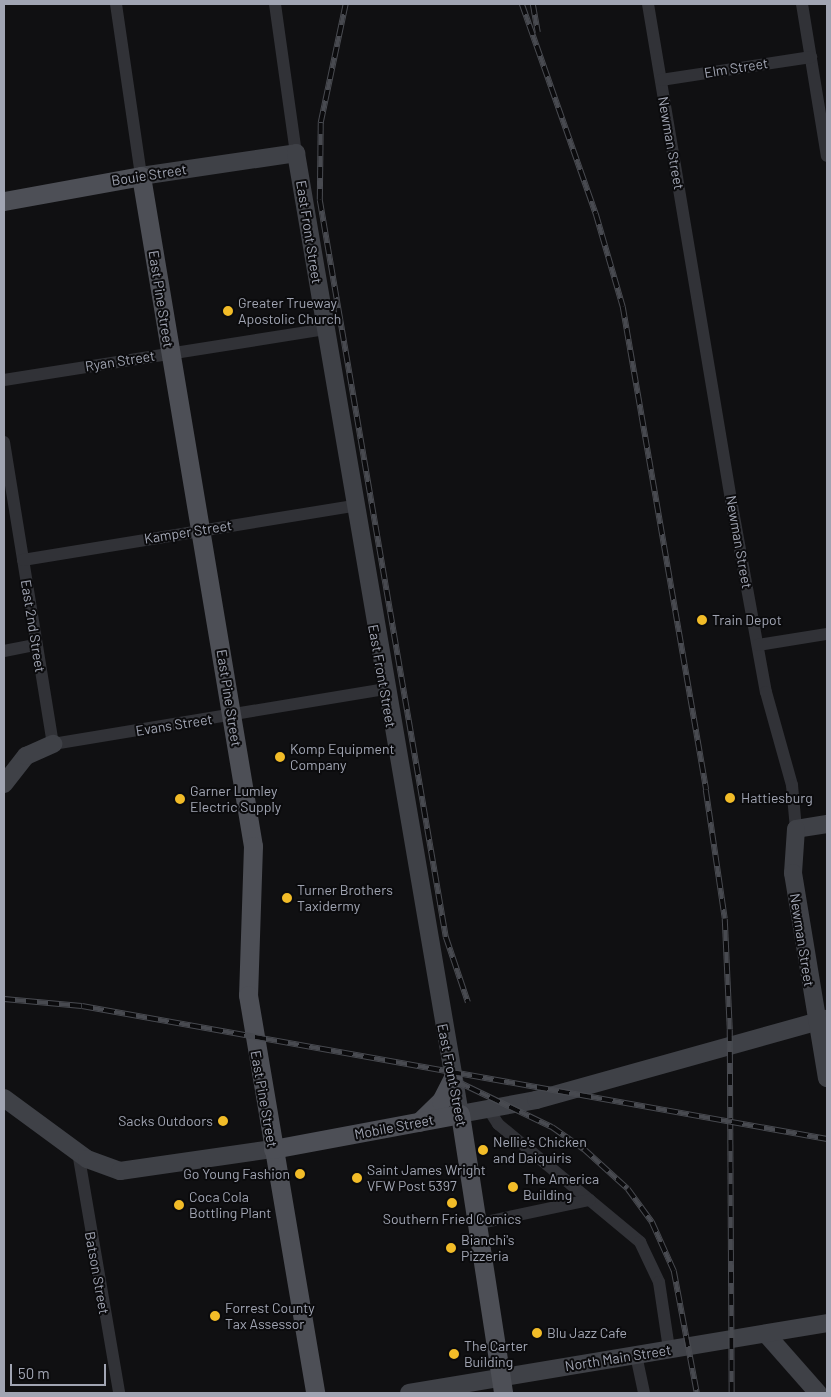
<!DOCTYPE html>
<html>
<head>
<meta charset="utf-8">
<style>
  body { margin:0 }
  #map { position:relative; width:831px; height:1397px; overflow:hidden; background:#101012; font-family:Barlow,sans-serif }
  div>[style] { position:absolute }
  .street>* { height:12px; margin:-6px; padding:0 6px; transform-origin:6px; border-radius:6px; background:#313237 }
  .secondary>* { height:18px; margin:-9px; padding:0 9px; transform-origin:9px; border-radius:9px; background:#3f4147 }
  .primary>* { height:19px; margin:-9.5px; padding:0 9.5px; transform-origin:9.5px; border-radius:9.5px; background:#4d4f56 }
  .rail>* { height:5.5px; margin-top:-2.75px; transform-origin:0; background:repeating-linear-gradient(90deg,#0b0b0d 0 11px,#484a50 0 22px); box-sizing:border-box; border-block:1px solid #484a50 }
  .dots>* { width:14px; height:14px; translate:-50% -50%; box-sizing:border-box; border:2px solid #0b0b0d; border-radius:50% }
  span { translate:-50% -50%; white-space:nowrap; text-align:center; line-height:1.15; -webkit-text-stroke:4px #0b0b0d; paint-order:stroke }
  .street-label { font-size:14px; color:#a1a5b3 }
  .poi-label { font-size:14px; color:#a1a5b3 }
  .left { translate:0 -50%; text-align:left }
  .right { translate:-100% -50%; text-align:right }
  .frame { position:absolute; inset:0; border:5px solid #a1a5b3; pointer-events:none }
  .scale { position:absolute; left:10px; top:1364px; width:96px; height:22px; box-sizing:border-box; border:2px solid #a1a5b3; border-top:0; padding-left:6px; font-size:15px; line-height:18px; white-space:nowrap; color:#a1a5b3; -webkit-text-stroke:4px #0b0b0d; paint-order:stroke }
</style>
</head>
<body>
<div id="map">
  <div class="street">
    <div style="left:116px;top:4px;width:174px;rotate:81.7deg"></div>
    <div style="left:275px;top:4px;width:150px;rotate:82deg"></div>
    <div style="left:648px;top:4px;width:503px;rotate:80.5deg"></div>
    <div style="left:731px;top:500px;width:195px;rotate:79.7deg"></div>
    <div style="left:766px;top:692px;width:97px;rotate:74.4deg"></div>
    <div style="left:792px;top:785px;width:44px;rotate:84.8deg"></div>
    <div style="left:802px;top:4px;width:154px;rotate:80.7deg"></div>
    <div style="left:661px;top:80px;width:152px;rotate:-8.7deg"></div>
    <div style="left:4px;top:380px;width:325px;rotate:-9deg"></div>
    <div style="left:4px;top:442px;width:306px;rotate:80.8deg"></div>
    <div style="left:53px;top:744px;width:336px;rotate:-9.4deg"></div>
    <div style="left:23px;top:560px;width:335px;rotate:-9.3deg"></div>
    <div style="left:758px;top:645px;width:70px;rotate:-9.1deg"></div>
    <div style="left:4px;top:651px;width:33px;rotate:-11deg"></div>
    <div style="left:489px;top:1110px;width:17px;rotate:57deg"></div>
    <div style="left:498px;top:1124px;width:185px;rotate:39.7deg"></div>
    <div style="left:640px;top:1242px;width:44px;rotate:64.6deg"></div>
    <div style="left:659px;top:1282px;width:68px;rotate:81.5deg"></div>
    <div style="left:78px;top:1152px;width:244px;rotate:80.3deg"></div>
    <div style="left:476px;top:1224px;width:116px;rotate:-12deg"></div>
    <div style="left:636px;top:1355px;width:39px;rotate:78deg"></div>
  </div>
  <div class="secondary">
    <div style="left:141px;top:176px;width:157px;rotate:-8.4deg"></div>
    <div style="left:296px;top:153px;width:975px;rotate:80.32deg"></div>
    <div style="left:460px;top:1114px;width:77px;rotate:-10.4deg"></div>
    <div style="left:536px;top:1100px;width:302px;rotate:-15.6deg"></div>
    <div style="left:4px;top:784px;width:36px;rotate:-52deg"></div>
    <div style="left:26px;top:756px;width:30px;rotate:-24deg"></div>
    <div style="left:827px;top:824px;width:31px;rotate:171deg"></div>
    <div style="left:796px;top:829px;width:44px;rotate:93.9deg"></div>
    <div style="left:793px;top:873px;width:208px;rotate:80.6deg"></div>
    <div style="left:4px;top:1098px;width:103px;rotate:36.3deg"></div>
    <div style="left:87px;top:1159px;width:35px;rotate:20deg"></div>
    <div style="left:120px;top:1171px;width:155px;rotate:-8.2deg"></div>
    <div style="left:766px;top:1334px;width:79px;rotate:48.6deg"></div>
    <div style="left:409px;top:1393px;width:424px;rotate:-9.5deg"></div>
  </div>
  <div class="primary">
    <div style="left:4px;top:201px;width:139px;rotate:-10.3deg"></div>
    <div style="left:141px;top:176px;width:679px;rotate:80.51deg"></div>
    <div style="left:253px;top:846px;width:149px;rotate:91.9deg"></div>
    <div style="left:248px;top:995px;width:404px;rotate:80.4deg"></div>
    <div style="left:419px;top:1122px;width:30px;rotate:-44deg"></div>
    <div style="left:441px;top:1101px;width:25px;rotate:-63deg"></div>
    <div style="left:273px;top:1149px;width:190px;rotate:-10.6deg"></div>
    <div style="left:460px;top:1114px;width:282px;rotate:81.2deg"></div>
  </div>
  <div class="rail">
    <div style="left:346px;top:4px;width:122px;rotate:101.9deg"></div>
    <div style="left:321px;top:123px;width:77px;rotate:90.7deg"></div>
    <div style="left:320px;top:200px;width:748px;rotate:80.3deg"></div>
    <div style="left:446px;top:937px;width:69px;rotate:71.3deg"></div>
    <div style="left:522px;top:4px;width:223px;rotate:70.6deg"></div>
    <div style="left:596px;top:214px;width:97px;rotate:73.8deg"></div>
    <div style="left:623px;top:307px;width:490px;rotate:80.2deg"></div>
    <div style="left:706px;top:790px;width:130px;rotate:81.6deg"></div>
    <div style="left:725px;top:919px;width:111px;rotate:87.4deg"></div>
    <div style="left:730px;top:1030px;width:363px;rotate:89.7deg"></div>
    <div style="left:533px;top:4px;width:29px;rotate:80deg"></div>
    <div style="left:4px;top:999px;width:78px;rotate:5.1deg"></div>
    <div style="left:82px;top:1006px;width:757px;rotate:10.12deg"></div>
    <div style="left:450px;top:1078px;width:113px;rotate:25.7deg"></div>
    <div style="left:552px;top:1127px;width:39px;rotate:35deg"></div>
    <div style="left:584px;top:1149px;width:59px;rotate:42.3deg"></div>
    <div style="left:628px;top:1189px;width:41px;rotate:54deg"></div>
    <div style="left:652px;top:1222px;width:54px;rotate:65.8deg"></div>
    <div style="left:674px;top:1271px;width:124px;rotate:79.3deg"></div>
  </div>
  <div class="dots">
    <div style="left:228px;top:311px;background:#f2bc28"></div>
    <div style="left:702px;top:620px;background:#f2bc28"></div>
    <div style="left:280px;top:757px;background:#f2bc28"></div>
    <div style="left:730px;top:798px;background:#f2bc28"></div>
    <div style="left:180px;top:799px;background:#f2bc28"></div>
    <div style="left:287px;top:898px;background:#f2bc28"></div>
    <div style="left:223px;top:1121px;background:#f2bc28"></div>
    <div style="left:483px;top:1150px;background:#f2bc28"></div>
    <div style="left:300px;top:1174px;background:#f2bc28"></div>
    <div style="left:357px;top:1178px;background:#f2bc28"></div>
    <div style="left:513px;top:1187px;background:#f2bc28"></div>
    <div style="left:452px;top:1203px;background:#f2bc28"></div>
    <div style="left:179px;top:1205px;background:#f2bc28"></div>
    <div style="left:451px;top:1248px;background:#f2bc28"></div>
    <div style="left:215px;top:1316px;background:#f2bc28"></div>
    <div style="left:537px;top:1333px;background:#f2bc28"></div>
    <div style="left:454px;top:1354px;background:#f2bc28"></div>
  </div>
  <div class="street-label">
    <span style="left:736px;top:68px;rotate:-9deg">Elm Street</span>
    <span style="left:671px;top:143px;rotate:80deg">Newman Street</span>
    <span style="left:149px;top:175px;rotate:-9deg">Bouie Street</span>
    <span style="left:309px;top:232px;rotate:81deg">East Front Street</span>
    <span style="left:161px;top:299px;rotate:81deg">East Pine Street</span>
    <span style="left:120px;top:361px;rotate:-9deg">Ryan Street</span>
    <span style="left:188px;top:532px;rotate:-9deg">Kamper Street</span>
    <span style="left:739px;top:542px;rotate:80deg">Newman Street</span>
    <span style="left:33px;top:626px;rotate:81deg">East 2nd Street</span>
    <span style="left:382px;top:676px;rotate:80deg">East Front Street</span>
    <span style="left:229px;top:698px;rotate:81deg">East Pine Street</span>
    <span style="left:174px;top:725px;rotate:-9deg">Evans Street</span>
    <span style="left:802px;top:940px;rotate:81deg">Newman Street</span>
    <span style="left:452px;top:1075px;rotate:79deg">East Front Street</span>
    <span style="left:264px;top:1099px;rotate:80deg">East Pine Street</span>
    <span style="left:394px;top:1127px;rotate:-11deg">Mobile Street</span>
    <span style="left:97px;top:1273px;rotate:80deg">Batson Street</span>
    <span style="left:618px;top:1358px;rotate:-9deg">North Main Street</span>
  </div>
  <div class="poi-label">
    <span class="left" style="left:238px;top:311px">Greater Trueway<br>Apostolic Church</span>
    <span class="left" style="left:712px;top:620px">Train Depot</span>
    <span class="left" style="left:290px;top:757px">Komp Equipment<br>Company</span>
    <span class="left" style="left:190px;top:799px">Garner Lumley<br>Electric Supply</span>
    <span class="left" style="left:741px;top:798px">Hattiesburg</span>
    <span class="left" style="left:297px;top:898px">Turner Brothers<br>Taxidermy</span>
    <span class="right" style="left:213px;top:1121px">Sacks Outdoors</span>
    <span class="left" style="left:493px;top:1150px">Nellie's Chicken<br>and Daiquiris</span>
    <span class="left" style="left:367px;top:1178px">Saint James Wright<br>VFW Post 5397</span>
    <span class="right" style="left:290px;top:1174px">Go Young Fashion</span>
    <span class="left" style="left:523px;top:1187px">The America<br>Building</span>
    <span class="left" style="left:189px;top:1205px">Coca Cola<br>Bottling Plant</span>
    <span style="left:452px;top:1219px">Southern Fried Comics</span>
    <span class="left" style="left:461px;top:1248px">Bianchi's<br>Pizzeria</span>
    <span class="left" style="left:225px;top:1316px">Forrest County<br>Tax Assessor</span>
    <span class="left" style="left:547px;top:1333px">Blu Jazz Cafe</span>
    <span class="left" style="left:464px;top:1354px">The Carter<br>Building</span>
  </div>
  <div class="frame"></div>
  <div class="scale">50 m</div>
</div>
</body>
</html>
